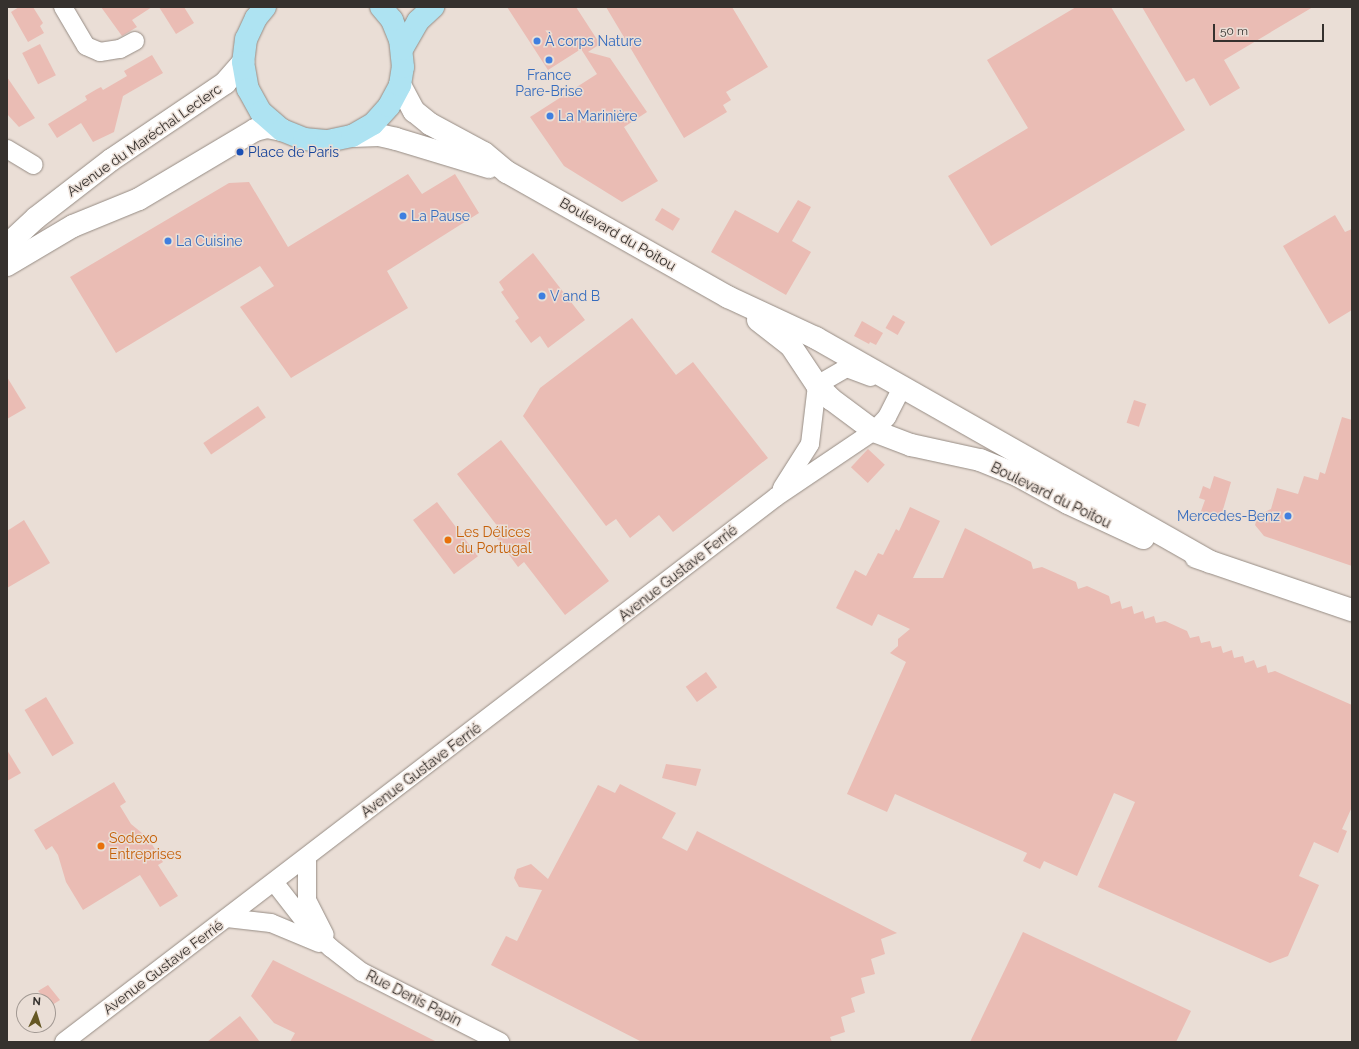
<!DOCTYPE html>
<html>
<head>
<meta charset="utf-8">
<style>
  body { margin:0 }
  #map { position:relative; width:1359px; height:1049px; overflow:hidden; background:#eaded6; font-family:Raleway,sans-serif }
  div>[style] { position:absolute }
  .building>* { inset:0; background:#eabcb4; transform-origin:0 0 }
  .roads { filter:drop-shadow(0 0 1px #968c84) drop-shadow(0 0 1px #968c84) }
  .street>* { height:18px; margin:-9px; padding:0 9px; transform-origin:9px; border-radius:9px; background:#fff }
  .secondary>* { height:22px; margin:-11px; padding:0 11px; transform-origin:11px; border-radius:11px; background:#fff }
  .primary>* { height:22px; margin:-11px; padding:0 11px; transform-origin:11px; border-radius:11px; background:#aee3f2 }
  .dots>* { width:11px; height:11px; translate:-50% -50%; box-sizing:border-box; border:2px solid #eaded6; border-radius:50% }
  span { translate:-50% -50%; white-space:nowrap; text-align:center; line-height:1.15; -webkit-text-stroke:3px #eaded6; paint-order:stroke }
  .shop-label { font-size:14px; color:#366cbe }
  .left { translate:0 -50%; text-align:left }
  .right { translate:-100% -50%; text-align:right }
  .street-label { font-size:14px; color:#35312e }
  .transit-label { font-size:14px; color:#164399 }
  .food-label { font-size:14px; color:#c56008 }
  .frame { position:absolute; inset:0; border:8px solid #35312e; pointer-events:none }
  .north { position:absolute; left:16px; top:993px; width:40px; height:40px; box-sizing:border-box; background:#eaded6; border:1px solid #a29993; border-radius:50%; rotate:4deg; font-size:11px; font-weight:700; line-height:16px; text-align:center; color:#35312e }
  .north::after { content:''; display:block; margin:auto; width:14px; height:18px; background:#655724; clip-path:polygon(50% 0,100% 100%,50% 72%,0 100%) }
  .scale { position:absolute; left:1213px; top:24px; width:111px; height:18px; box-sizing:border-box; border:2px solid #35312e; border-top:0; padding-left:5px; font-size:12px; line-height:14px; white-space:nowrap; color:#35312e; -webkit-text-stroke:3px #eaded6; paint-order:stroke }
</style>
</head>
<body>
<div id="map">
  <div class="building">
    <div style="clip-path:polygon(19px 7px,33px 7px,43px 23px,40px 26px,44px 33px,28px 42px,11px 12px)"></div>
    <div style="clip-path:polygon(101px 7px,152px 7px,132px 20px,137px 27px,122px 36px)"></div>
    <div style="clip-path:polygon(159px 7px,184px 7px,194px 23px,176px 34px)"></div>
    <div style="clip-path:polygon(507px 7px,576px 7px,600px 44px,588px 52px,610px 58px,647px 112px,624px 127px,658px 181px,622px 202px,564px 166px,530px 117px,597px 74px,581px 49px,548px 70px)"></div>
    <div style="clip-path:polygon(606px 7px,732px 7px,768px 67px,726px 92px,731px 100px,723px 105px,727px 112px,684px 138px)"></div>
    <div style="clip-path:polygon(1076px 7px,1111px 7px,1185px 130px,991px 246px,948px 176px,1028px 128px,987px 60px)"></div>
    <div style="clip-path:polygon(1142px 7px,1313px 7px,1224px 60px,1240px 88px,1210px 106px,1194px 78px,1186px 82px)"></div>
    <div style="left:40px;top:44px;width:35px;height:20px;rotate:63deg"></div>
    <div style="clip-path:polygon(152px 55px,163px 73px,123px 96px,114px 132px,93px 142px,81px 123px,57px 138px,48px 124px,87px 100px,85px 96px,97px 89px,101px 87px,103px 90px,127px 76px,124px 71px)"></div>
    <div style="clip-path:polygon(7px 77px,35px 118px,19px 127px,7px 114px)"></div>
    <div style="clip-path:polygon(408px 174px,422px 194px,455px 174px,479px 213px,387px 271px,408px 308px,291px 378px,240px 307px,274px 286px,260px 266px,116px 353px,70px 277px,229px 183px,249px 182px,288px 247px)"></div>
    <div style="clip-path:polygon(798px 200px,811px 207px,792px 241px,811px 252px,786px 295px,711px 252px,735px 210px,778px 233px)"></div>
    <div style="left:662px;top:208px;width:21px;height:14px;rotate:31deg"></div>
    <div style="clip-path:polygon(1335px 215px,1345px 232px,1352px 229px,1352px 310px,1329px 324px,1283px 246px)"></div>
    <div style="clip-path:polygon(533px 253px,585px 320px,548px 348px,540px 336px,531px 343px,515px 321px,519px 318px,501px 292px,504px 290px,499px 282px)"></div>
    <div style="left:893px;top:315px;width:14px;height:15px;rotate:30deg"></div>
    <div style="clip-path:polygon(632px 318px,676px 375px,693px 362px,768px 458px,673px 532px,659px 515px,630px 538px,616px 519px,606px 526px,523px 416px,540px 388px)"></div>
    <div style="clip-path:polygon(862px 321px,883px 333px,876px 345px,870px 342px,869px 344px,854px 336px)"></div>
    <div style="clip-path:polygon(7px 377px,26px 408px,7px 419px)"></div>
    <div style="left:1134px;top:400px;width:13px;height:24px;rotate:18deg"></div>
    <div style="left:258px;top:406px;width:14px;height:66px;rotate:56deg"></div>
    <div style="clip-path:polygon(1342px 417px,1352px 420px,1352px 566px,1264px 536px,1255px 525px,1258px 515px,1271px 509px,1277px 488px,1298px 494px,1304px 476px,1318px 480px,1320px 472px,1325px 474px)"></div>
    <div style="clip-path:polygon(501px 440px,609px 581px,565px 615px,524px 562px,518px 567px,496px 537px,502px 532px,457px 474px)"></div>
    <div style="left:868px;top:449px;width:23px;height:25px;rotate:43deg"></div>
    <div style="clip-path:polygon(1214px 476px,1231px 482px,1220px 520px,1200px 514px,1205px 500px,1199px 498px,1203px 486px,1210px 489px)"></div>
    <div style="left:437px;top:502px;width:68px;height:30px;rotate:53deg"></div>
    <div style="clip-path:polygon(910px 507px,940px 521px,913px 578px,943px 578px,965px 528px,1031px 562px,1033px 569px,1042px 567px,1076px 582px,1078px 589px,1087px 586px,1109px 596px,1111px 604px,1120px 601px,1122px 609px,1132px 606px,1134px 614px,1143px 611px,1145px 619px,1154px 616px,1156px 623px,1165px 621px,1187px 631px,1190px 638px,1199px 636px,1201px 643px,1210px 641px,1212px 648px,1221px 646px,1223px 653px,1232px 650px,1234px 658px,1243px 656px,1245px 663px,1254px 660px,1257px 668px,1266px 665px,1268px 673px,1275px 671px,1352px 705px,1352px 807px,1342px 829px,1347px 831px,1338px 853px,1314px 842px,1299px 876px,1319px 885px,1288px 956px,1270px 963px,1098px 887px,1135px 802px,1114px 793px,1077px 876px,1044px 861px,1040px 869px,1023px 861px,1027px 853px,895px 794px,887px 812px,847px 794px,906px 662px,890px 653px,898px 646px,898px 639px,910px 629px,878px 614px,872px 626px,836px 608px,855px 570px,866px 576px,878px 553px,883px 555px,896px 529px,899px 531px)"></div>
    <div style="clip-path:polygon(24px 520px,50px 563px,7px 588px,7px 531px)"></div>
    <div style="left:706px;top:672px;width:19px;height:25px;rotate:54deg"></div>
    <div style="left:46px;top:697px;width:54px;height:25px;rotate:59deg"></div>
    <div style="clip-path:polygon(7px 750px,21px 773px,7px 781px)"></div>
    <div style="clip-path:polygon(666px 764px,701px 769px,696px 786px,662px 778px)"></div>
    <div style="clip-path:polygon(114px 782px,126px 802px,120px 806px,131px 824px,148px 838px,163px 862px,158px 865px,178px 896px,160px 907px,140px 875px,83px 910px,66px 882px,58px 855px,52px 846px,46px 850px,34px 830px)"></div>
    <div style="clip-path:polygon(620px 784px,676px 813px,662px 838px,687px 851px,697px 831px,897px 933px,881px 939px,885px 954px,871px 959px,875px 974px,861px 978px,865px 993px,851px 998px,855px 1012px,841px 1017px,845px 1032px,830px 1037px,832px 1042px,642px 1042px,491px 965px,506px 936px,517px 941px,542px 890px,519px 887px,514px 878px,517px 869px,531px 864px,548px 879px,598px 785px,615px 793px)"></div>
    <div style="clip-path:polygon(1023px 932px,1191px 1011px,1176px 1042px,970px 1042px)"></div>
    <div style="clip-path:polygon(273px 960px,350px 998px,437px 1042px,290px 1042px,295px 1033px,274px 1023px,251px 996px)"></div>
    <div style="clip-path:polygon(48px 985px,60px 1000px,49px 1007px,48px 1001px,38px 991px)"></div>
    <div style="clip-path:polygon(240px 1016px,260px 1042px,207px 1042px)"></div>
  </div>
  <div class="roads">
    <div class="street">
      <div style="left:63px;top:7px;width:45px;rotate:59.5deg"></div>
      <div style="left:86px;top:46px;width:15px;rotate:23deg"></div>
      <div style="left:100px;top:52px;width:20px;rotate:-9deg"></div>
      <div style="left:120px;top:49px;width:17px;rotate:-28deg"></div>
      <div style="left:7px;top:149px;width:31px;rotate:31deg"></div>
      <div style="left:782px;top:488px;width:52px;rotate:-57.5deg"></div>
      <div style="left:810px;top:444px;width:59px;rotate:-83.2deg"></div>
      <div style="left:817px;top:385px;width:34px;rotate:-30deg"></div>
      <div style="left:847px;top:368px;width:25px;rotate:21deg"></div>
      <div style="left:307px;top:857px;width:43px;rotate:90deg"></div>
      <div style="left:307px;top:900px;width:39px;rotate:63deg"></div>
      <div style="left:274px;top:882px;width:57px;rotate:52.1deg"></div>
      <div style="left:309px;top:927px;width:30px;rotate:44deg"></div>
      <div style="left:331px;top:948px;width:39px;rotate:38deg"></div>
      <div style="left:362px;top:972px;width:155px;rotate:26.9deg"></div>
      <div style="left:227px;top:918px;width:44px;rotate:6.5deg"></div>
      <div style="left:271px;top:923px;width:52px;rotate:22.6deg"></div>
      <div style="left:64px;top:1042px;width:897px;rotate:-37.43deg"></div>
      <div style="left:776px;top:497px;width:118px;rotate:-34deg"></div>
      <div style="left:874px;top:431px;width:19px;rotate:-47deg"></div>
      <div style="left:887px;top:417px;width:34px;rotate:-63deg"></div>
    </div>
    <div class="secondary">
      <div style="left:400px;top:85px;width:30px;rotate:62deg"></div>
      <div style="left:414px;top:111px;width:21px;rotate:39deg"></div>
      <div style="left:430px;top:124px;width:61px;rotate:28.2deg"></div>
      <div style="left:484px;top:153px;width:30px;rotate:40deg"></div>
      <div style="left:507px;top:172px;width:254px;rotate:29.5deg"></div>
      <div style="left:728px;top:297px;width:97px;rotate:25deg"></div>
      <div style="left:816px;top:338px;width:453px;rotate:29.6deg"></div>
      <div style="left:352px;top:136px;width:27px;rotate:-2deg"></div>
      <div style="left:379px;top:135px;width:17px;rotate:13deg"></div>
      <div style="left:396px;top:139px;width:97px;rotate:16.8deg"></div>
      <div style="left:7px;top:245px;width:40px;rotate:-43deg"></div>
      <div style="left:36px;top:218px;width:95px;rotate:-37.7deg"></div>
      <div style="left:111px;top:160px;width:138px;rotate:-34deg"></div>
      <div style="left:225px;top:83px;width:28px;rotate:-49deg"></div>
      <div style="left:7px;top:265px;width:77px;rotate:-30.6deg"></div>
      <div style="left:73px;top:226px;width:71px;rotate:-22.2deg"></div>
      <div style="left:139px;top:199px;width:135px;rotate:-30.7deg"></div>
      <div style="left:255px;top:130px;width:12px;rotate:-14deg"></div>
      <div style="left:267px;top:127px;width:15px;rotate:11deg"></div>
      <div style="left:758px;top:320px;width:42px;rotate:38.2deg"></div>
      <div style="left:791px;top:346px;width:47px;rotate:56.3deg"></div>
      <div style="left:817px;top:385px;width:20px;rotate:45deg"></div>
      <div style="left:831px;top:399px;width:54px;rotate:36.7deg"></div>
      <div style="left:874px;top:431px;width:40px;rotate:21deg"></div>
      <div style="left:911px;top:445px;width:71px;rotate:12.3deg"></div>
      <div style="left:980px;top:460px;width:40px;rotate:22deg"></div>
      <div style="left:1017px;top:475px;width:58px;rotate:28.8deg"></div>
      <div style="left:1068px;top:503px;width:83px;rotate:25deg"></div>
      <div style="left:1196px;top:557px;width:165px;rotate:18.8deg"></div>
    </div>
    <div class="primary">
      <div style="left:265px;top:7px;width:14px;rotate:129deg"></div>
      <div style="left:256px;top:18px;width:23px;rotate:115deg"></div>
      <div style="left:246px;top:39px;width:23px;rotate:97deg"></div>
      <div style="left:243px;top:62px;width:27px;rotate:80deg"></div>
      <div style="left:248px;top:89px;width:26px;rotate:61deg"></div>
      <div style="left:261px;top:112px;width:28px;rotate:41deg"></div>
      <div style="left:282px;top:130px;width:24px;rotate:22deg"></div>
      <div style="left:304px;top:139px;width:24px;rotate:5deg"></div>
      <div style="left:328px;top:141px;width:25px;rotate:-12deg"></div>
      <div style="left:352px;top:136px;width:24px;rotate:-30deg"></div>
      <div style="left:373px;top:124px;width:24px;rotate:-48deg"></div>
      <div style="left:389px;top:106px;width:24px;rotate:-62deg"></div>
      <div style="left:400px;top:85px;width:18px;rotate:-81deg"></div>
      <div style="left:403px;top:67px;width:27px;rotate:-96deg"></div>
      <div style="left:400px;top:40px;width:22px;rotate:-112deg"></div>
      <div style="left:392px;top:20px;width:17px;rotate:-130deg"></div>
      <div style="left:402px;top:49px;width:32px;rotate:-60deg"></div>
      <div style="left:418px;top:21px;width:21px;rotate:-43deg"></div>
    </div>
  </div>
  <div class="dots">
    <div style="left:537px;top:41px;background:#3f7fe0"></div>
    <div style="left:549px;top:60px;background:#3f7fe0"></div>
    <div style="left:550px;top:116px;background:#3f7fe0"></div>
    <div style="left:240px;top:152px;background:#1a4fb4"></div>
    <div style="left:403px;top:216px;background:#3f7fe0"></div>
    <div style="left:168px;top:241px;background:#3f7fe0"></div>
    <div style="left:542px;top:296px;background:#3f7fe0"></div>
    <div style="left:1288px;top:516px;background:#3f7fe0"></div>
    <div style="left:448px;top:540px;background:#e8710a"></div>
    <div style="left:101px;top:846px;background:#e8710a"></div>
  </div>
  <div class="shop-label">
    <span class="left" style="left:545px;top:41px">À corps Nature</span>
    <span style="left:549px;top:83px">France<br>Pare-Brise</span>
    <span class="left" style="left:558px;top:116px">La Marinière</span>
    <span class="left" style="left:411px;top:216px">La Pause</span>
    <span class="left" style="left:176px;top:241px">La Cuisine</span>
    <span class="left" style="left:550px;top:296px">V and B</span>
    <span class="right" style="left:1280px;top:516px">Mercedes-Benz</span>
  </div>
  <div class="street-label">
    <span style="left:144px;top:140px;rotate:-35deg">Avenue du Maréchal Leclerc</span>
    <span style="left:618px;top:234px;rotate:30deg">Boulevard du Poitou</span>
    <span style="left:1051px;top:495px;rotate:26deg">Boulevard du Poitou</span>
    <span style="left:678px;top:573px;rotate:-38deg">Avenue Gustave Ferrié</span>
    <span style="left:421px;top:770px;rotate:-37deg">Avenue Gustave Ferrié</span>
    <span style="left:163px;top:967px;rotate:-37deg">Avenue Gustave Ferrié</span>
    <span style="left:414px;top:998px;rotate:27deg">Rue Denis Papin</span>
  </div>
  <div class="transit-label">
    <span class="left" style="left:248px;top:152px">Place de Paris</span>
  </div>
  <div class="food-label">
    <span class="left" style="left:456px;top:540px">Les Délices<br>du Portugal</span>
    <span class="left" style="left:109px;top:846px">Sodexo<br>Entreprises</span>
  </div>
  <div class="frame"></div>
  <div class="north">N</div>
  <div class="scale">50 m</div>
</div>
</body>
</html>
